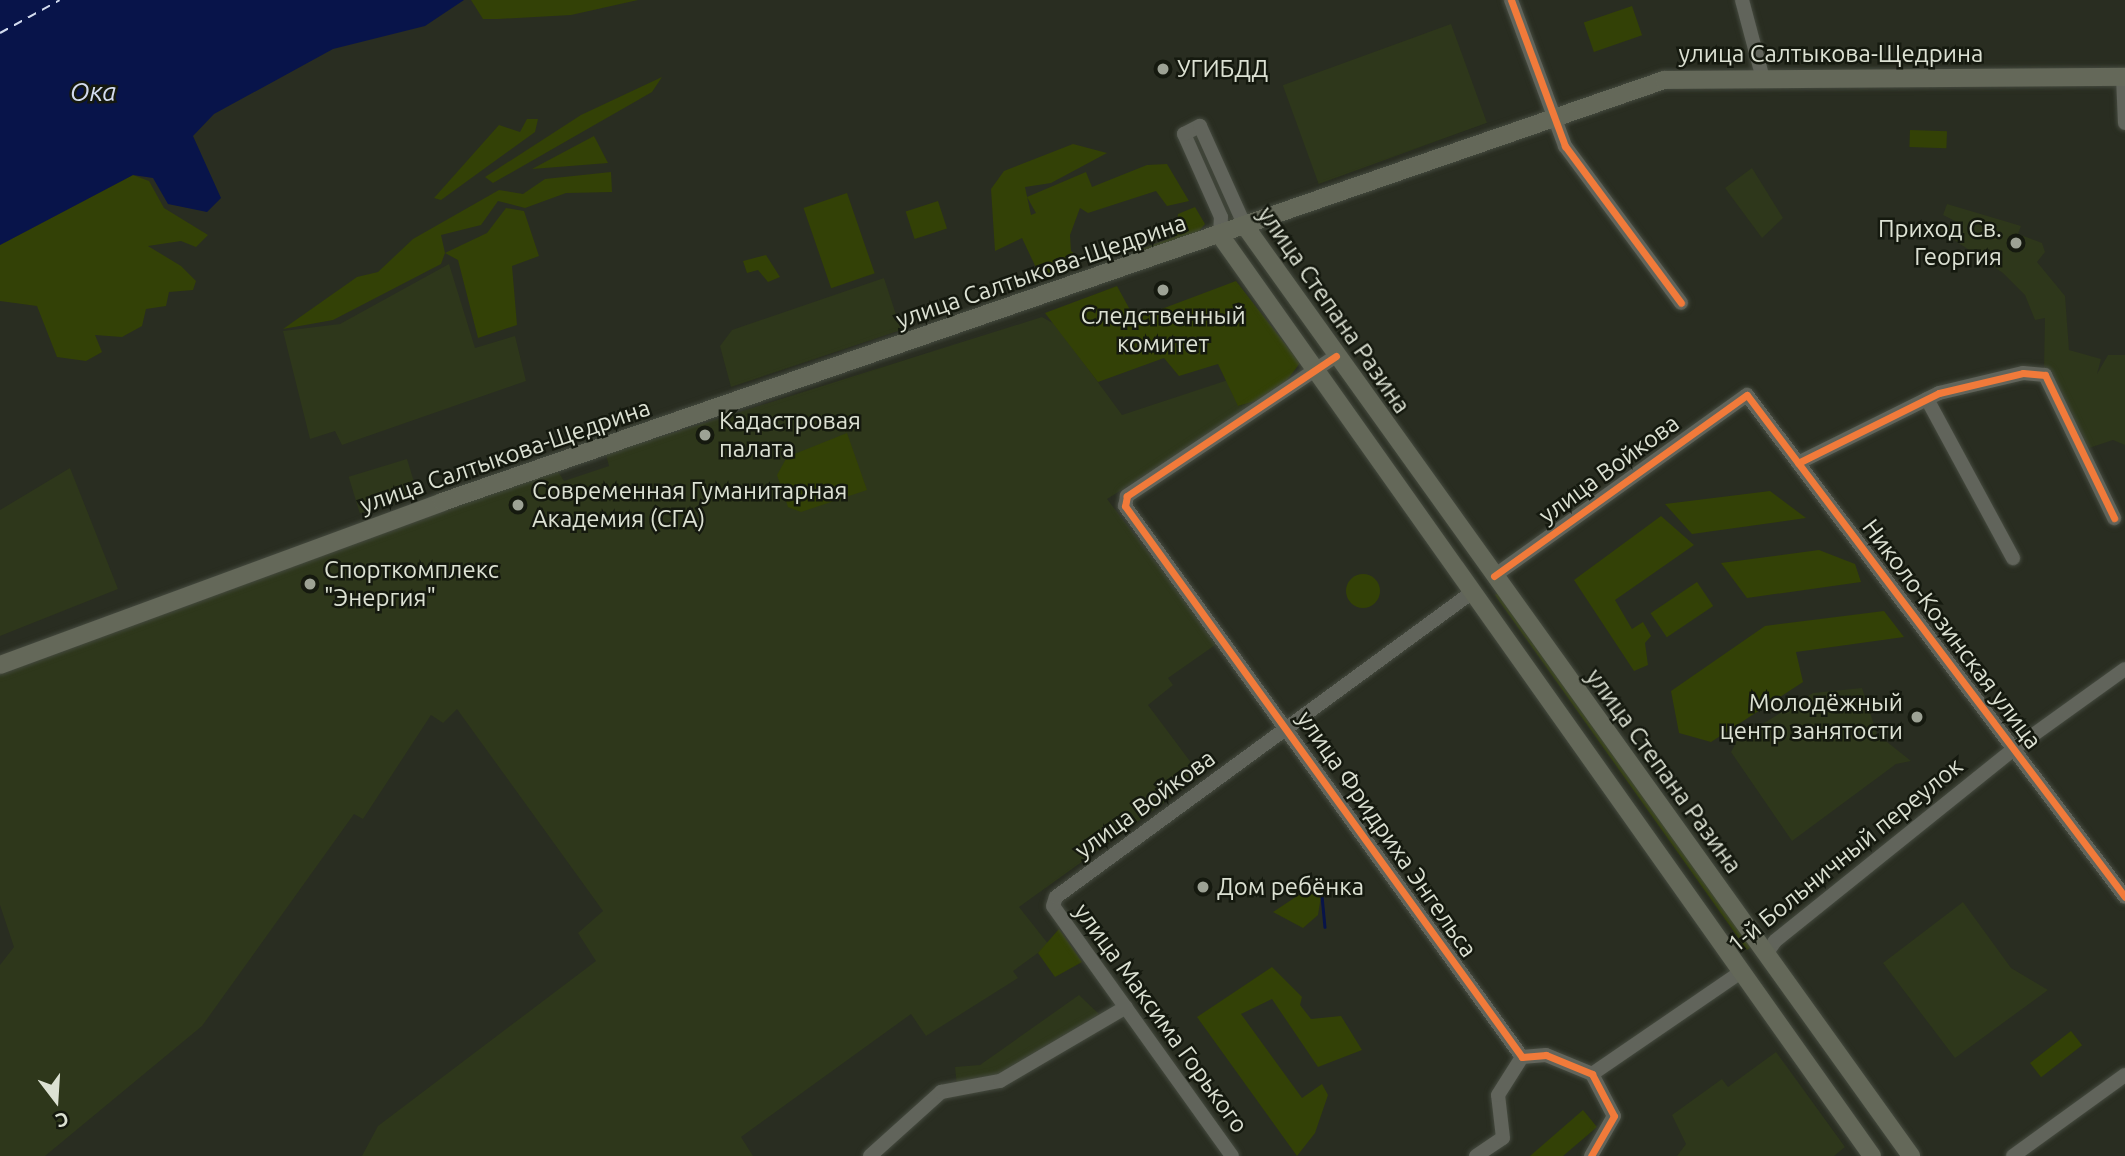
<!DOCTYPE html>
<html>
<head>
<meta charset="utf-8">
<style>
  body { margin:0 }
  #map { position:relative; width:2125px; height:1156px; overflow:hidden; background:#292d21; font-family:Ubuntu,sans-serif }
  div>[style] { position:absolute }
  .built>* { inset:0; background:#2e371b; transform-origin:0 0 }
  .green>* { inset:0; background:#334106; transform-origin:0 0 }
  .round { border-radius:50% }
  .water>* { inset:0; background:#08144a }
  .stream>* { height:2.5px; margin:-1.25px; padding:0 1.25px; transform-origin:1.25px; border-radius:1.25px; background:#08144a }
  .ferry>* { height:2px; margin-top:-1px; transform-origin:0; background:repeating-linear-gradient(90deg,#d3dcef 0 9px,transparent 0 16px) }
  .roads { filter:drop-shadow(0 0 2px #454a3f) drop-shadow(0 0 2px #454a3f) }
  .minor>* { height:14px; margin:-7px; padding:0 7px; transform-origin:7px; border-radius:7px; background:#61645b }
  .major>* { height:18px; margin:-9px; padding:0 9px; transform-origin:9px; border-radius:9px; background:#646859 }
  .cycleway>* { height:7px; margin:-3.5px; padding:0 3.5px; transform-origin:3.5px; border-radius:3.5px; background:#f17a3a }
  .dots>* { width:19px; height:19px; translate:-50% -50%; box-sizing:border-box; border:4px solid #15190f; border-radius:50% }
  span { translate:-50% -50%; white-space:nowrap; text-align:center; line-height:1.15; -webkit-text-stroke:5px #15190f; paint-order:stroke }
  .street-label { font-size:24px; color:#dce1d3 }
  .poi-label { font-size:24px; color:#dce1d3 }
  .left { translate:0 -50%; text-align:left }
  .right { translate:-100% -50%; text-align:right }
  .water-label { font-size:26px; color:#d3dcef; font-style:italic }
  .north { position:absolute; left:21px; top:1065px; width:70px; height:70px; -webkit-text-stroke:5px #15190f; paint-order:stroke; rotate:163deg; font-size:19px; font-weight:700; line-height:28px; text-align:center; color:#dce1d3 }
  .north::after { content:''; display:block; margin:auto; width:24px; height:32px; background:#dce1d3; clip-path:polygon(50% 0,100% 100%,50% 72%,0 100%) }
</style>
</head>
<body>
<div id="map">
  <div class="built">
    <div style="left:1451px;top:24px;width:105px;height:179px;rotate:70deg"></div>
    <div style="clip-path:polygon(1752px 168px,1783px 218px,1762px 238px,1725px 188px)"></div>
    <div style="clip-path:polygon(1947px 204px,2021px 226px,2018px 234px,2042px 243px,2045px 252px,2037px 262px,2065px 296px,2069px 350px,2101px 359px,2097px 374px,2108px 355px,2125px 355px,2125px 445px,2113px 440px,2086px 449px,2044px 368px,2045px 318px,2035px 320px,2025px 295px,2003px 273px,1941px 231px,1955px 221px,1943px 215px)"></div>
    <div style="clip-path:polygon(449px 264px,475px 348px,515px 336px,526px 381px,342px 445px,335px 431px,310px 439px,283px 331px,340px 324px)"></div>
    <div style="clip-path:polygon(884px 278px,901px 330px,731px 387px,720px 346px,732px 330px)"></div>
    <div style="clip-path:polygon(1042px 317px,1056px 325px,1122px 415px,1228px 380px,1239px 406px,1276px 395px,1107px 499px,1218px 643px,1168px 678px,1173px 685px,1148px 705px,1201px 776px,1019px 907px,1049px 945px,1013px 971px,1018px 978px,926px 1036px,911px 1014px,741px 1137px,753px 1156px,362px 1156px,378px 1126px,596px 961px,578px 933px,603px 911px,457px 709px,443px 723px,431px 715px,363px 819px,354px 814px,202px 1026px,45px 1156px,0 1156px,0 965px,14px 947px,0 905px,0 671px,557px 470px,564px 481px,609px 466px,606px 454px)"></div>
    <div style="left:407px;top:459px;width:38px;height:61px;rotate:73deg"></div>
    <div style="clip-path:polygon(70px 468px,118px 589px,0 636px,0 510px)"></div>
    <div style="clip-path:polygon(1862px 688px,1877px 734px,1911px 761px,1896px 764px,1792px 841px,1731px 752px,1738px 739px,1813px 693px)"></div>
    <div style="clip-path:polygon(1963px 902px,2011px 968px,2048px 990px,1955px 1058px,1883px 963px)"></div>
    <div style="clip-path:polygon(1079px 995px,1102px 1017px,999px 1077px,957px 1086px,955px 1067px,980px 1065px)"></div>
    <div style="clip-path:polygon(1776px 1052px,1845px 1147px,1834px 1156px,1677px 1156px,1686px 1144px,1672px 1115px,1722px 1079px,1728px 1087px)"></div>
  </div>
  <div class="green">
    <div style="clip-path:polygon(471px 0,638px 0,571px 15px,498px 19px,483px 19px)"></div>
    <div style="left:1632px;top:6px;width:31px;height:51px;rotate:71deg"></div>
    <div style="clip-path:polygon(662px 77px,652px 92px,493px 183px,485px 177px,581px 115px)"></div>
    <div style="clip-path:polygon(527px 119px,538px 119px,535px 132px,441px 200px,434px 198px,499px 125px,520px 132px)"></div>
    <div style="left:1910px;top:130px;width:37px;height:17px;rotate:2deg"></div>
    <div style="clip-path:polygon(594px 136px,608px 163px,532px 169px)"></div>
    <div style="clip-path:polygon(1073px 144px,1107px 153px,1051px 183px,1025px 187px,1031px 215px,1036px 213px,1027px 197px,1086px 172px,1092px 187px,1147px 165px,1167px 164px,1189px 201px,1167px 206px,1156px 191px,1088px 213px,1080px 208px,1070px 235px,1071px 251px,1080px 258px,1060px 274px,1038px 272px,1022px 238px,995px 251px,991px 189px,1004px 171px)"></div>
    <div style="clip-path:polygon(611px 172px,612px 192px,566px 193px,525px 208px,498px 201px,481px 225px,441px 235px,445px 253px,487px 233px,506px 208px,524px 211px,539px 256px,512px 266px,517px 325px,478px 338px,458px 260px,445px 253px,441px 264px,333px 320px,283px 329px,357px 277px,378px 272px,413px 239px,499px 190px,523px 194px,545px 179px)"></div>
    <div style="clip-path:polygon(133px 175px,149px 181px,164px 208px,208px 235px,196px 247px,181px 241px,148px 246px,181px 266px,196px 281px,193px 290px,169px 292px,166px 306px,146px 309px,142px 326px,122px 337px,95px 335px,102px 352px,86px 361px,57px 357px,37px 306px,0 301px,0 245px)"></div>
    <div style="left:847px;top:193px;width:85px;height:46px;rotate:71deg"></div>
    <div style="left:938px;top:201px;width:29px;height:34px;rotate:72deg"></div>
    <div style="clip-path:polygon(1195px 207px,1205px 224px,1193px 238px,1136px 258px,1133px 252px,1175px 237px,1178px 214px)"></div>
    <div style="clip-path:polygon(766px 255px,780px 277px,768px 282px,758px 270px,747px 273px,743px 261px)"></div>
    <div style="clip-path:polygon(1236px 281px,1300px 363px,1276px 395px,1238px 406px,1218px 364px,1179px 376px,1164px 358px,1098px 382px,1045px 313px,1117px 286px,1135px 319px)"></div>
    <div style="clip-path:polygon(847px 433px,867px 490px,801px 512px,788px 507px,777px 475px,787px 457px)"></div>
    <div style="clip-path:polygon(1770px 491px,1806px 518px,1692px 534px,1665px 504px)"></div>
    <div style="clip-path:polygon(1661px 516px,1694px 545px,1615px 600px,1632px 629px,1643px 622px,1651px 636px,1645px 643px,1648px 665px,1634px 671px,1574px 580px)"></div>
    <div style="clip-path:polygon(1819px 550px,1855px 564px,1861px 582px,1747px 598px,1721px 563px)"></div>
    <div class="round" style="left:1346px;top:574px;width:34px;height:34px"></div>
    <div style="left:1697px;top:582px;width:29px;height:56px;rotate:56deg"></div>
    <div style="clip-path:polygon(1499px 592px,1753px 946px,1747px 950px,1495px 595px)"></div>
    <div style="clip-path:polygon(1884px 611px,1904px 637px,1796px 652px,1803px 682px,1711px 742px,1679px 733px,1671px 691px,1765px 626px)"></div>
    <div style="clip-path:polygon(1314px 885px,1321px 896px,1318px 915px,1303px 928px,1273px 912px)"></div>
    <div style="clip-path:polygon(1059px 929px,1082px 962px,1055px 977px,1038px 953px)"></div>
    <div style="clip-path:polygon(1272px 967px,1302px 997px,1300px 1005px,1311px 1019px,1341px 1016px,1362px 1050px,1318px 1067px,1272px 999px,1241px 1014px,1302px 1098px,1322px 1084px,1328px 1095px,1315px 1133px,1297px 1156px,1197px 1017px)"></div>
    <div style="left:2071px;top:1031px;width:18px;height:52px;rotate:52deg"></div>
    <div style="clip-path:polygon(1583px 1110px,1597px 1127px,1563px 1156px,1530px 1156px)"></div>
  </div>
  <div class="water">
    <div style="clip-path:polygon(0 0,464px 0,425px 26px,333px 49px,214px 114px,193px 136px,221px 198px,207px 212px,168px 204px,153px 178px,133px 175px,0 245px)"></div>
  </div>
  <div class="stream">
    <div style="left:1321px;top:885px;width:42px;rotate:84.6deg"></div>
  </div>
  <div class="ferry">
    <div style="left:0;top:33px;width:68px;rotate:-28.8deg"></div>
  </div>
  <div class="roads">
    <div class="minor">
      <div style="left:1511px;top:0;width:156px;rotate:69.7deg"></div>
      <div style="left:1565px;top:146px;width:195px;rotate:53.5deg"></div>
      <div style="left:1742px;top:0;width:82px;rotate:75.1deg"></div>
      <div style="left:2123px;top:77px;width:46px;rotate:87.5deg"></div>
      <div style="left:1220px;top:235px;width:18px;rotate:-87deg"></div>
      <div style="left:1221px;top:217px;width:91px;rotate:-114deg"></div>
      <div style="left:1184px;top:134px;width:18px;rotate:-27deg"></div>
      <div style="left:1200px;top:126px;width:110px;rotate:65.8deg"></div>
      <div style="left:1336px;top:356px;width:252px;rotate:146.2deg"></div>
      <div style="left:1127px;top:496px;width:10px;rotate:101deg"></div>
      <div style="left:1125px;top:506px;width:679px;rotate:54.23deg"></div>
      <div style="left:1522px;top:1057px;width:24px;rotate:-5deg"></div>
      <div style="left:1546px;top:1055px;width:50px;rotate:22.4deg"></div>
      <div style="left:1592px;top:1074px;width:47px;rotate:62.4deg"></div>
      <div style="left:1614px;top:1116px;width:46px;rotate:119.9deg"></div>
      <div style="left:1927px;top:399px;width:181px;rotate:61.6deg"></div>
      <div style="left:1798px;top:463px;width:157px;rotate:-26.4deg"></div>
      <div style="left:1939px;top:393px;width:86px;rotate:-13.4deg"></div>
      <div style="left:2023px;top:373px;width:22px;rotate:5deg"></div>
      <div style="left:2045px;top:375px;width:159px;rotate:64.2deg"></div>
      <div style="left:1494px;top:576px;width:311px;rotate:-35.6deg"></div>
      <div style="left:1747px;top:395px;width:628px;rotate:53.02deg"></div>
      <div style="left:1766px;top:954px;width:16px;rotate:-55deg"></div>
      <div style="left:1775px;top:941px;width:308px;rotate:-38.8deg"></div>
      <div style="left:2015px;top:748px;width:135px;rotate:-35.7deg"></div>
      <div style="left:1592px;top:1074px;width:181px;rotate:-34.4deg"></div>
      <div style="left:870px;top:1156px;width:96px;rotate:-42deg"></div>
      <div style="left:941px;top:1092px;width:60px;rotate:-10.6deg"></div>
      <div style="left:1000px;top:1081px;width:146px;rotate:-30.4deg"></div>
      <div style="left:1232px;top:1156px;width:307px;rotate:-125.6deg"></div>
      <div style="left:1053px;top:906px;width:9px;rotate:-72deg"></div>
      <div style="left:1056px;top:897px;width:514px;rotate:-36.22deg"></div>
      <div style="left:1476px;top:1156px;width:32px;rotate:-34deg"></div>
      <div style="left:1503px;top:1138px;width:43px;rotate:-96.6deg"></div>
      <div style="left:1498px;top:1095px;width:45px;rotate:-57.7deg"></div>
      <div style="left:2013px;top:1156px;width:138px;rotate:-35.9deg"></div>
    </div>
    <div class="major">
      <div style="left:1245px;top:226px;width:1144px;rotate:54.39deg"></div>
      <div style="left:1220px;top:235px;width:1128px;rotate:54.7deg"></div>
      <div style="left:0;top:665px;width:471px;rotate:-20.2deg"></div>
      <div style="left:442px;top:502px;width:1293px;rotate:-19.05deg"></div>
      <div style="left:1664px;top:80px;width:461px;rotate:-0.4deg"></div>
    </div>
  </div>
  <div class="cycleway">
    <div style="left:1511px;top:0;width:156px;rotate:69.7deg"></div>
    <div style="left:1565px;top:146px;width:195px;rotate:53.5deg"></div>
    <div style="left:1336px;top:356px;width:252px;rotate:146.2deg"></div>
    <div style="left:1127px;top:496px;width:10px;rotate:101deg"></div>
    <div style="left:1125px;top:506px;width:679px;rotate:54.23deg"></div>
    <div style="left:1522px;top:1057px;width:24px;rotate:-5deg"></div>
    <div style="left:1546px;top:1055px;width:50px;rotate:22.4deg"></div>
    <div style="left:1592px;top:1074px;width:47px;rotate:62.4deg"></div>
    <div style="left:1614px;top:1116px;width:46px;rotate:119.9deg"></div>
    <div style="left:1798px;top:463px;width:157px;rotate:-26.4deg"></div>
    <div style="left:1939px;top:393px;width:86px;rotate:-13.4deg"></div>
    <div style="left:2023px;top:373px;width:22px;rotate:5deg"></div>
    <div style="left:2045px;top:375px;width:159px;rotate:64.2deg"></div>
    <div style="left:1494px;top:576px;width:311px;rotate:-35.6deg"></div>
    <div style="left:1747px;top:395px;width:628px;rotate:53.02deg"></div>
  </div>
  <div class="dots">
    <div style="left:1163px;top:69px;background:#9da295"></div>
    <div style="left:2016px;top:243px;background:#9da295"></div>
    <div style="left:1163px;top:290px;background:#9da295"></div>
    <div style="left:705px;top:435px;background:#9da295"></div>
    <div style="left:518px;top:505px;background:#9da295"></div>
    <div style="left:310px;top:584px;background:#9da295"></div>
    <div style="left:1917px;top:717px;background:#9da295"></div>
    <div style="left:1203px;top:887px;background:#9da295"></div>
  </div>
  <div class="street-label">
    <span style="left:1831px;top:54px">улица Салтыкова-Щедрина</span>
    <span style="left:1041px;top:271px;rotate:-19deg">улица Салтыкова-Щедрина</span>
    <span style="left:1334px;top:310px;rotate:55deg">улица Степана Разина</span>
    <span style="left:505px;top:456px;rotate:-19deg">улица Салтыкова-Щедрина</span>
    <span style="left:1609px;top:469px;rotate:-36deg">улица Войкова</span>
    <span style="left:1952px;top:634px;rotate:53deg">Николо-Козинская улица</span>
    <span style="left:1664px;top:771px;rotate:54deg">улица Степана Разина</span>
    <span style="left:1145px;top:804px;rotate:-36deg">улица Войкова</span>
    <span style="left:1387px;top:834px;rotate:55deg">улица Фридриха Энгельса</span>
    <span style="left:1845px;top:855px;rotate:-39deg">1-й Больничный переулок</span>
    <span style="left:1161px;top:1018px;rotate:54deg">улица Максима Горького</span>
  </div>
  <div class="poi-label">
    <span class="left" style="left:1177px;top:69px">УГИБДД</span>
    <span class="right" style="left:2002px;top:243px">Приход Св.<br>Георгия</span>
    <span style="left:1163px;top:330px">Следственный<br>комитет</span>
    <span class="left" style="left:719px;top:435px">Кадастровая<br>палата</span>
    <span class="left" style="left:532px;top:505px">Современная Гуманитарная<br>Академия (СГА)</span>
    <span class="left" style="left:324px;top:584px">Спорткомплекс<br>"Энергия"</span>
    <span class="right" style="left:1903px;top:717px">Молодёжный<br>центр занятости</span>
    <span class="left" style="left:1217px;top:887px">Дом ребёнка</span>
  </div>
  <div class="water-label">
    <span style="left:93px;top:92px">Ока</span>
  </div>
  <div class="north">С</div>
</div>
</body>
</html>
